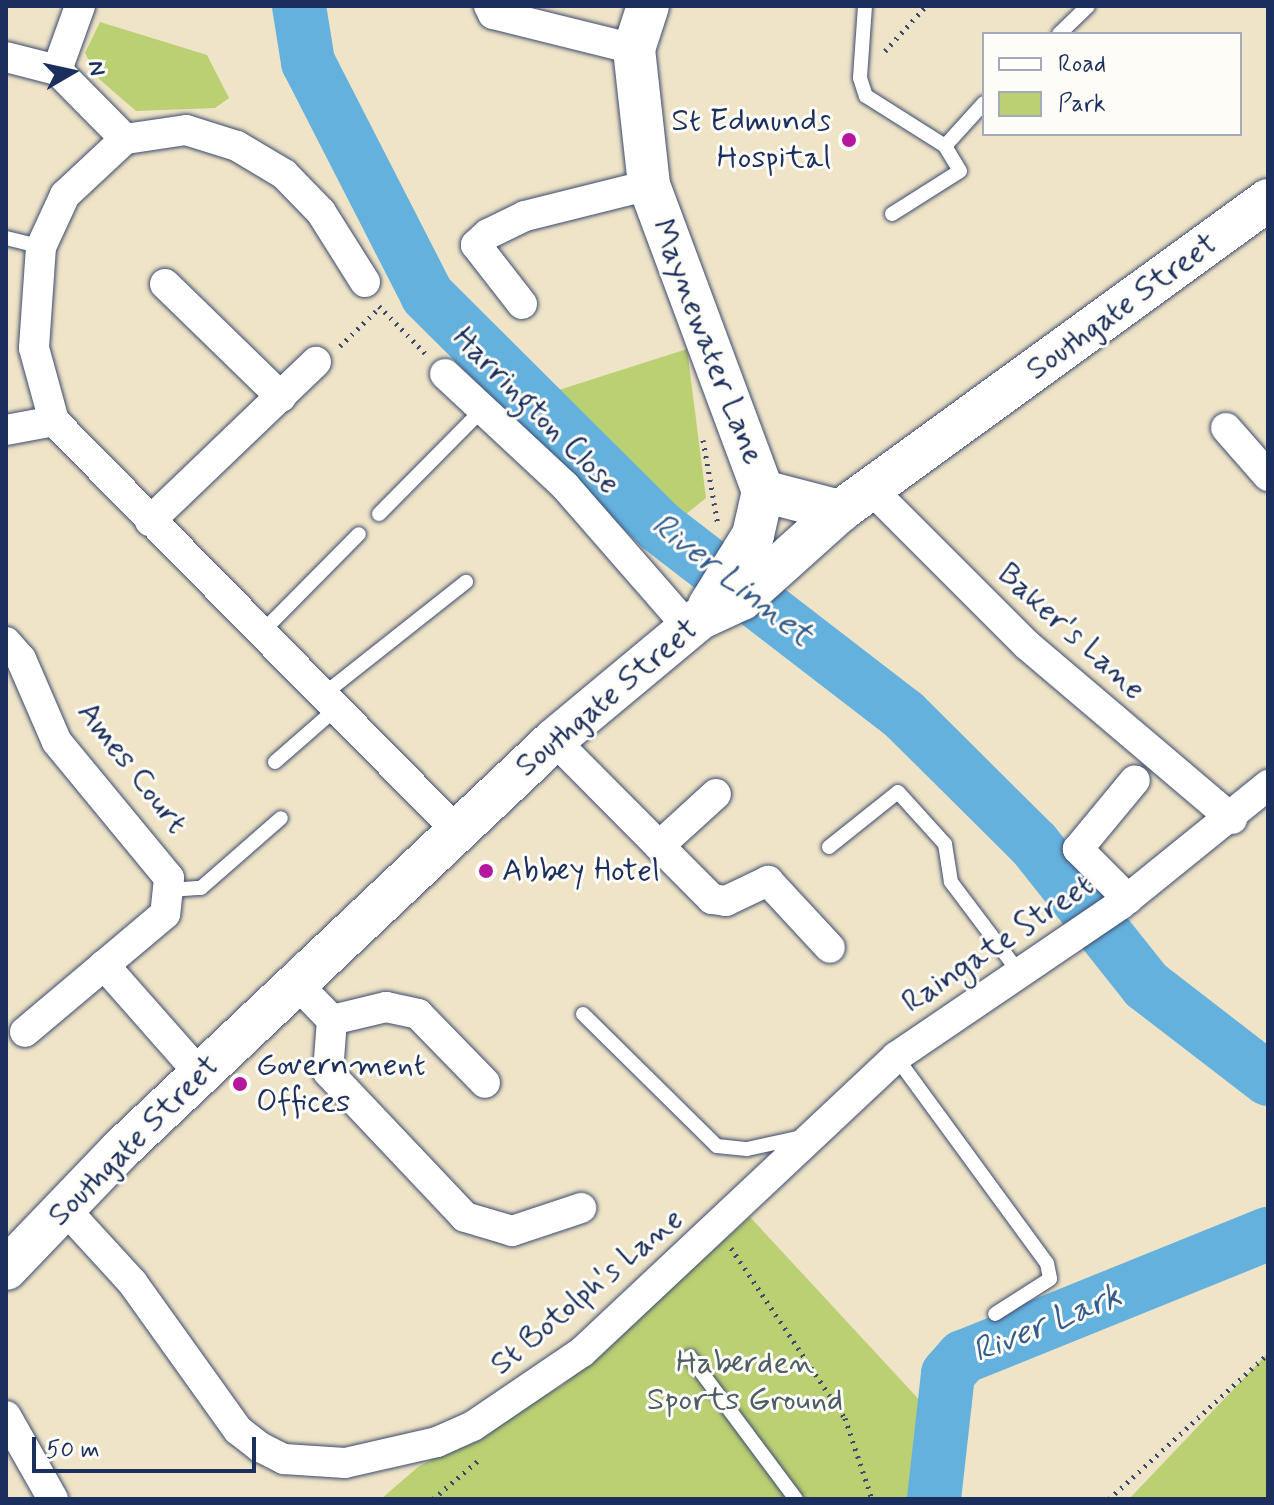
<!DOCTYPE html>
<html>
<head>
<meta charset="utf-8">
<style>
  body { margin:0 }
  #map { position:relative; width:1274px; height:1505px; overflow:hidden; background:#efe4c7; font-family:Mynerve,sans-serif }
  div>[style] { position:absolute }
  .green>* { inset:0; background:#bbcf73 }
  .river>* { height:54px; margin:-27px; padding:0 27px; transform-origin:27px; border-radius:27px; background:#65b1de }
  .path>* { height:5px; margin-top:-2.5px; transform-origin:0; background:repeating-linear-gradient(90deg,#3b4a6e 0 2px,transparent 0 8px) }
  .roads { filter:drop-shadow(0 0 2px #3b4a6e) drop-shadow(0 0 2px #3b4a6e) }
  .lane>* { height:14px; margin:-7px; padding:0 7px; transform-origin:7px; border-radius:7px; background:#fff }
  .street>* { height:30px; margin:-15px; padding:0 15px; transform-origin:15px; border-radius:15px; background:#fff }
  .secondary>* { height:42px; margin:-21px; padding:0 21px; transform-origin:21px; border-radius:21px; background:#fff }
  .dots>* { width:22px; height:22px; translate:-50% -50%; box-sizing:border-box; border:4px solid #fdfcf7; border-radius:50% }
  span { translate:-50% -50%; white-space:nowrap; text-align:center; line-height:1.15; -webkit-text-stroke:6px #fdfcf7; paint-order:stroke }
  .poi-label { font-size:32px; color:#1b2f5e }
  .right { translate:-100% -50%; text-align:right }
  .left { translate:0 -50%; text-align:left }
  .street-label { font-size:32px; color:#1b2f5e }
  .park-label { font-size:32px; color:#4b5f64 }
  .water-label { font-size:34px; color:#355c8b; font-style:italic }
  .frame { position:absolute; inset:0; border:8px solid #1b2f5e; pointer-events:none }
  .legend { position:absolute; left:982px; top:32px; width:260px; height:104px; box-sizing:border-box; background:#fdfcf7; border:2px solid #a3aaba; margin:0; padding:10px 14px; list-style:none; font-size:24px; color:#1b2f5e }
  .legend li { display:flex; align-items:center; gap:16px; height:40px }
  .legend b { width:40px; border:2px solid #a3aaba }
  .north { position:absolute; left:32px; top:32px; width:80px; height:80px; -webkit-text-stroke:6px #fdfcf7; paint-order:stroke; rotate:81deg; font-size:22px; font-weight:700; line-height:32px; text-align:center; color:#1b2f5e }
  .north::after { content:''; display:block; margin:auto; width:28px; height:36px; background:#1b2f5e; clip-path:polygon(50% 0,100% 100%,50% 72%,0 100%) }
  .scale { position:absolute; left:32px; top:1437px; width:224px; height:36px; box-sizing:border-box; border:4px solid #1b2f5e; border-top:0; padding-left:10px; font-size:24px; line-height:28px; white-space:nowrap; color:#1b2f5e; -webkit-text-stroke:6px #fdfcf7; paint-order:stroke }
</style>
</head>
<body>
<div id="map">
  <div class="green">
    <div style="clip-path:polygon(100px 22px,207px 55px,229px 98px,215px 108px,136px 111px,99px 79px,85px 53px)"></div>
    <div style="clip-path:polygon(687px 349px,706px 498px,671px 526px,537px 397px)"></div>
    <div style="clip-path:polygon(750px 1217px,937px 1419px,926px 1499px,381px 1499px,418px 1467px,562px 1386px)"></div>
    <div style="clip-path:polygon(1268px 1353px,1268px 1499px,1129px 1499px)"></div>
  </div>
  <div class="river">
    <div style="left:299px;top:6px;width:57px;rotate:80.9deg"></div>
    <div style="left:308px;top:62px;width:262px;rotate:62.9deg"></div>
    <div style="left:427px;top:295px;width:329px;rotate:44.9deg"></div>
    <div style="left:660px;top:527px;width:307px;rotate:37.6deg"></div>
    <div style="left:903px;top:714px;width:185px;rotate:44.8deg"></div>
    <div style="left:1034px;top:844px;width:180px;rotate:51.5deg"></div>
    <div style="left:1146px;top:985px;width:154px;rotate:37.6deg"></div>
    <div style="left:934px;top:1499px;width:126px;rotate:-83.6deg"></div>
    <div style="left:948px;top:1374px;width:23px;rotate:-49deg"></div>
    <div style="left:963px;top:1357px;width:329px;rotate:-22deg"></div>
  </div>
  <div class="path">
    <div style="left:885px;top:51px;width:61px;rotate:-47.7deg"></div>
    <div style="left:379px;top:306px;width:66px;rotate:45.6deg"></div>
    <div style="left:340px;top:346px;width:50px;rotate:-44.2deg"></div>
    <div style="left:703px;top:440px;width:86px;rotate:80deg"></div>
    <div style="left:731px;top:1248px;width:205px;rotate:56.2deg"></div>
    <div style="left:845px;top:1418px;width:85px;rotate:71.6deg"></div>
    <div style="left:433px;top:1499px;width:63px;rotate:-40.5deg"></div>
    <div style="left:1109px;top:1499px;width:215px;rotate:-42.4deg"></div>
  </div>
  <div class="roads">
    <div class="lane">
      <div style="left:865px;top:6px;width:72px;rotate:94deg"></div>
      <div style="left:860px;top:78px;width:19px;rotate:72deg"></div>
      <div style="left:866px;top:96px;width:93px;rotate:32.3deg"></div>
      <div style="left:945px;top:146px;width:58px;rotate:-47.8deg"></div>
      <div style="left:1059px;top:34px;width:40px;rotate:-44deg"></div>
      <div style="left:892px;top:214px;width:80px;rotate:-32.3deg"></div>
      <div style="left:960px;top:171px;width:29px;rotate:-121deg"></div>
      <div style="left:6px;top:238px;width:36px;rotate:14deg"></div>
      <div style="left:379px;top:514px;width:146px;rotate:-45.3deg"></div>
      <div style="left:261px;top:633px;width:139px;rotate:-45.3deg"></div>
      <div style="left:324px;top:694px;width:181px;rotate:-38.3deg"></div>
      <div style="left:275px;top:762px;width:82px;rotate:-41.1deg"></div>
      <div style="left:829px;top:847px;width:88px;rotate:-38.6deg"></div>
      <div style="left:898px;top:792px;width:70px;rotate:47.9deg"></div>
      <div style="left:945px;top:844px;width:38px;rotate:81deg"></div>
      <div style="left:951px;top:882px;width:111px;rotate:53deg"></div>
      <div style="left:170px;top:890px;width:31px;rotate:-4deg"></div>
      <div style="left:201px;top:888px;width:106px;rotate:-41.2deg"></div>
      <div style="left:583px;top:1014px;width:188px;rotate:44.6deg"></div>
      <div style="left:717px;top:1146px;width:30px;rotate:6deg"></div>
      <div style="left:747px;top:1149px;width:56px;rotate:-12.3deg"></div>
      <div style="left:896px;top:1057px;width:255px;rotate:53.8deg"></div>
      <div style="left:1047px;top:1263px;width:16px;rotate:79deg"></div>
      <div style="left:1050px;top:1279px;width:65px;rotate:147.5deg"></div>
      <div style="left:690px;top:1357px;width:177px;rotate:53.3deg"></div>
    </div>
    <div class="street">
      <div style="left:489px;top:6px;width:9px;rotate:63deg"></div>
      <div style="left:493px;top:14px;width:145px;rotate:13.9deg"></div>
      <div style="left:6px;top:57px;width:53px;rotate:14.3deg"></div>
      <div style="left:57px;top:70px;width:97px;rotate:45.4deg"></div>
      <div style="left:57px;top:70px;width:68px;rotate:-70.2deg"></div>
      <div style="left:365px;top:282px;width:83px;rotate:-122.2deg"></div>
      <div style="left:321px;top:212px;width:53px;rotate:-134.2deg"></div>
      <div style="left:284px;top:174px;width:55px;rotate:-149.2deg"></div>
      <div style="left:237px;top:146px;width:53px;rotate:-162.6deg"></div>
      <div style="left:186px;top:130px;width:62px;rotate:171.6deg"></div>
      <div style="left:125px;top:139px;width:82px;rotate:137deg"></div>
      <div style="left:65px;top:195px;width:57px;rotate:114.8deg"></div>
      <div style="left:41px;top:247px;width:101px;rotate:94deg"></div>
      <div style="left:34px;top:348px;width:76px;rotate:74.7deg"></div>
      <div style="left:54px;top:421px;width:573px;rotate:45.49deg"></div>
      <div style="left:165px;top:284px;width:162px;rotate:44.2deg"></div>
      <div style="left:522px;top:304px;width:75px;rotate:-127.9deg"></div>
      <div style="left:476px;top:245px;width:16px;rotate:-43deg"></div>
      <div style="left:488px;top:234px;width:41px;rotate:-25.9deg"></div>
      <div style="left:525px;top:216px;width:128px;rotate:-14deg"></div>
      <div style="left:445px;top:374px;width:164px;rotate:43deg"></div>
      <div style="left:565px;top:486px;width:189px;rotate:48.9deg"></div>
      <div style="left:1226px;top:428px;width:64px;rotate:48.8deg"></div>
      <div style="left:6px;top:430px;width:49px;rotate:-10.6deg"></div>
      <div style="left:871px;top:489px;width:221px;rotate:45deg"></div>
      <div style="left:1027px;top:645px;width:269px;rotate:40.3deg"></div>
      <div style="left:150px;top:521px;width:230px;rotate:-43.8deg"></div>
      <div style="left:6px;top:642px;width:23px;rotate:49deg"></div>
      <div style="left:21px;top:659px;width:90px;rotate:66.6deg"></div>
      <div style="left:57px;top:742px;width:176px;rotate:50.5deg"></div>
      <div style="left:169px;top:878px;width:36px;rotate:96deg"></div>
      <div style="left:165px;top:914px;width:183px;rotate:139.9deg"></div>
      <div style="left:554px;top:740px;width:224px;rotate:45.2deg"></div>
      <div style="left:712px;top:899px;width:14px;rotate:8deg"></div>
      <div style="left:726px;top:901px;width:47px;rotate:-25.5deg"></div>
      <div style="left:768px;top:881px;width:91px;rotate:47.2deg"></div>
      <div style="left:659px;top:846px;width:77px;rotate:-42.4deg"></div>
      <div style="left:1128px;top:899px;width:71px;rotate:-135deg"></div>
      <div style="left:1078px;top:849px;width:89px;rotate:-50.4deg"></div>
      <div style="left:104px;top:965px;width:145px;rotate:48.6deg"></div>
      <div style="left:296px;top:983px;width:52px;rotate:45.8deg"></div>
      <div style="left:332px;top:1020px;width:56px;rotate:-13.5deg"></div>
      <div style="left:386px;top:1007px;width:33px;rotate:12deg"></div>
      <div style="left:418px;top:1014px;width:96px;rotate:45.8deg"></div>
      <div style="left:332px;top:1020px;width:52px;rotate:94.4deg"></div>
      <div style="left:328px;top:1072px;width:199px;rotate:46.6deg"></div>
      <div style="left:465px;top:1217px;width:49px;rotate:16.6deg"></div>
      <div style="left:512px;top:1231px;width:73px;rotate:-18.4deg"></div>
      <div style="left:66px;top:1210px;width:98px;rotate:47.5deg"></div>
      <div style="left:132px;top:1282px;width:182px;rotate:54.4deg"></div>
      <div style="left:238px;top:1430px;width:28px;rotate:38deg"></div>
      <div style="left:260px;top:1447px;width:27px;rotate:27deg"></div>
      <div style="left:284px;top:1459px;width:61px;rotate:3.8deg"></div>
      <div style="left:345px;top:1463px;width:94px;rotate:-12.9deg"></div>
      <div style="left:437px;top:1442px;width:39px;rotate:-24deg"></div>
      <div style="left:473px;top:1426px;width:132px;rotate:-34.2deg"></div>
      <div style="left:582px;top:1352px;width:431px;rotate:-43.2deg"></div>
      <div style="left:896px;top:1057px;width:271px;rotate:-34.2deg"></div>
      <div style="left:1120px;top:905px;width:191px;rotate:-39deg"></div>
      <div style="left:6px;top:1416px;width:95px;rotate:60.5deg"></div>
    </div>
    <div class="secondary">
      <div style="left:648px;top:6px;width:45px;rotate:108deg"></div>
      <div style="left:634px;top:49px;width:137px;rotate:83.7deg"></div>
      <div style="left:649px;top:185px;width:327px;rotate:69.6deg"></div>
      <div style="left:763px;top:491px;width:45px;rotate:102.8deg"></div>
      <div style="left:753px;top:535px;width:84px;rotate:121.8deg"></div>
      <div style="left:763px;top:491px;width:80px;rotate:14.6deg"></div>
      <div style="left:6px;top:1269px;width:163px;rotate:-46.2deg"></div>
      <div style="left:119px;top:1151px;width:598px;rotate:-43.38deg"></div>
      <div style="left:554px;top:740px;width:189px;rotate:-39.8deg"></div>
      <div style="left:699px;top:619px;width:47px;rotate:-24.9deg"></div>
      <div style="left:742px;top:599px;width:132px;rotate:-41.9deg"></div>
      <div style="left:840px;top:511px;width:529px;rotate:-36deg"></div>
    </div>
  </div>
  <div class="dots">
    <div style="left:849px;top:140px;background:#b5179e"></div>
    <div style="left:486px;top:871px;background:#b5179e"></div>
    <div style="left:240px;top:1084px;background:#b5179e"></div>
  </div>
  <div class="poi-label">
    <span class="right" style="left:831px;top:140px">St Edmunds<br>Hospital</span>
    <span class="left" style="left:502px;top:871px">Abbey Hotel</span>
    <span class="left" style="left:256px;top:1084px">Government<br>Offices</span>
  </div>
  <div class="street-label">
    <span style="left:1122px;top:307px;rotate:-36deg">Southgate Street</span>
    <span style="left:707px;top:342px;rotate:69deg">Maynewater Lane</span>
    <span style="left:536px;top:411px;rotate:45deg">Harrington Close</span>
    <span style="left:1071px;top:632px;rotate:42deg">Baker's Lane</span>
    <span style="left:607px;top:698px;rotate:-40deg">Southgate Street</span>
    <span style="left:132px;top:768px;rotate:52deg">Ames Court</span>
    <span style="left:998px;top:944px;rotate:-34deg">Raingate Street</span>
    <span style="left:134px;top:1141px;rotate:-45deg">Southgate Street</span>
    <span style="left:587px;top:1292px;rotate:-40deg">St Botolph's Lane</span>
  </div>
  <div class="park-label">
    <span style="left:745px;top:1382px">Haberden<br>Sports Ground</span>
  </div>
  <div class="water-label">
    <span style="left:732px;top:580px;rotate:38deg">River Linnet</span>
    <span style="left:1047px;top:1324px;rotate:-22deg">River Lark</span>
  </div>
  <div class="frame"></div>
  <ul class="legend">
  <li><b style="height:10px;background:#fff"></b>Road</li>
  <li><b style="height:22px;background:#bbcf73"></b>Park</li>
  </ul>
  <div class="north">N</div>
  <div class="scale">50 m</div>
</div>
</body>
</html>
